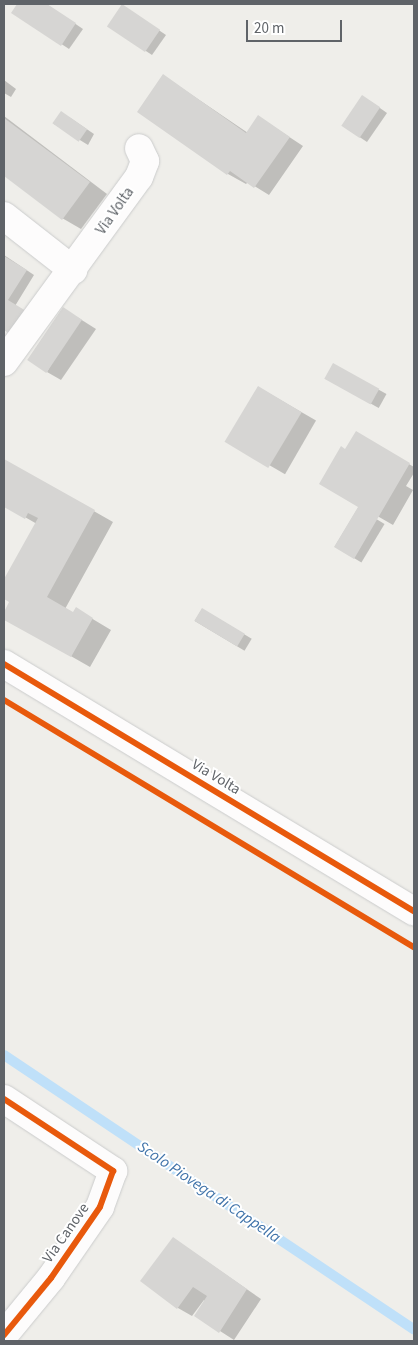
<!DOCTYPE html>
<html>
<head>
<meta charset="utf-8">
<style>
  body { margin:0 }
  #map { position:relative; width:418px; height:1345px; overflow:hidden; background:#efeeea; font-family:"Source Sans 3",sans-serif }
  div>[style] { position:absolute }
  .shadow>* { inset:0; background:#0003; transform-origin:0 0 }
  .stream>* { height:10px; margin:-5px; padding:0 5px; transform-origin:5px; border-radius:5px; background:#bfe0f9 }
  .building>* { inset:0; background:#d6d5d3; transform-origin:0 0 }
  .roads { filter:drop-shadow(0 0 1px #cbcccc) drop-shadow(0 0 1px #cbcccc) }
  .street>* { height:28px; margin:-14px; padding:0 14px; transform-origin:14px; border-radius:14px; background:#fdfcfc }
  .secondary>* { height:28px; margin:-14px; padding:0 14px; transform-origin:14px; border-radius:14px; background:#fdfcfc }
  .cycleway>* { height:6px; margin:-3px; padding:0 3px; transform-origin:3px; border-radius:3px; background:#e8590c }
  span { translate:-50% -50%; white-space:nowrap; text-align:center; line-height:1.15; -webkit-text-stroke:4px #fff; paint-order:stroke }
  .street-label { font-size:15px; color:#5f6368 }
  .water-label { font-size:16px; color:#4174aa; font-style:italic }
  .frame { position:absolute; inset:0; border:5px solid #5f6368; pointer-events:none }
  .scale { position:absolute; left:246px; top:20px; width:96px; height:22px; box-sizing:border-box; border:2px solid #5f6368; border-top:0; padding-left:6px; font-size:15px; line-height:18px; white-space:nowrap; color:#5f6368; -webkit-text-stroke:4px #fff; paint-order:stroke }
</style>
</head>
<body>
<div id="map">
  <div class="shadow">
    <div style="clip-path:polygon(19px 4px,46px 4px,83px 29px,69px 49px,13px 12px)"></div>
    <div style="clip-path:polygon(129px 10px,166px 35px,152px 55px,108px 26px)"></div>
    <div style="clip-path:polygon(164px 76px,248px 133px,259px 117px,303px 146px,269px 195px,248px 182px,246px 184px,228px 174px)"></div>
    <div style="clip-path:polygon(4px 80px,16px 89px,11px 97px,4px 93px)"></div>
    <div style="clip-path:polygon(370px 101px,387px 113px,367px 142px,343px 126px)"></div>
    <div style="clip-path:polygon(4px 116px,107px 194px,81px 229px,62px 218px,4px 175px)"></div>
    <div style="clip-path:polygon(69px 117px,94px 134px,88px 145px,54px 124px)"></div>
    <div style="clip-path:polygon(4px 255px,34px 275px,15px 306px,19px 338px,4px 329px)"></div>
    <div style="clip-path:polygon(77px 317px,96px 329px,61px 380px,47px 372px)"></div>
    <div style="left:334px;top:365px;width:60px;height:16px;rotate:29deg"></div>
    <div style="left:258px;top:387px;width:67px;height:62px;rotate:30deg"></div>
    <div style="clip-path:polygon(356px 433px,414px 467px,414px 473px,406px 486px,413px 490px,393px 525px,320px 483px,346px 451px)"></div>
    <div style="clip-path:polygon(4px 460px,113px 522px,65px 609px,73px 614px,76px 609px,111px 630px,90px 667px,4px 618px,11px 602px,4px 598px,4px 582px,37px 524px,4px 505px)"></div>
    <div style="left:358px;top:508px;width:31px;height:45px;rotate:31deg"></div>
    <div style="left:202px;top:609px;width:58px;height:14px;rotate:31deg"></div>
    <div style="clip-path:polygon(173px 1238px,261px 1299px,234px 1340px,220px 1331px,204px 1300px,192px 1316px,178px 1308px)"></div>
  </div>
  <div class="stream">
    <div style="left:4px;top:1055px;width:493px;rotate:33.8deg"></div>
  </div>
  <div class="building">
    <div style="clip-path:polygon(17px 4px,47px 4px,76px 23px,61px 46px,11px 13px)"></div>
    <div style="left:122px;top:4px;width:46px;height:27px;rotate:34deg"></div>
    <div style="clip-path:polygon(163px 74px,246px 133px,258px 115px,290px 137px,254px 188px,230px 171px,227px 175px,137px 112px)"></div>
    <div style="left:362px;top:95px;width:22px;height:37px;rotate:34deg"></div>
    <div style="left:61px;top:111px;width:32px;height:15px;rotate:35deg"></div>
    <div style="clip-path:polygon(4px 118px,90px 182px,62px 220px,4px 176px)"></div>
    <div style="clip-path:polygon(4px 256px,27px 270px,8px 300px,26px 311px,11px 335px,4px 330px)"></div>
    <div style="left:63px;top:307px;width:23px;height:64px;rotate:34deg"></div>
    <div style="left:333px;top:363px;width:53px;height:18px;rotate:29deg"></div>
    <div style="left:258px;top:386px;width:51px;height:65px;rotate:31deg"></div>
    <div style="clip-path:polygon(356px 431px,410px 463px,354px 559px,334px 547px,358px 507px,319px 484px,341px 446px,345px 449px)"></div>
    <div style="clip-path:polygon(4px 459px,95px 510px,47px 597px,73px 612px,76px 607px,93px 618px,71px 657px,4px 620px,4px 612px,9px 602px,4px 599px,4px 579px,38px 518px,28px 513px,25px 519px,4px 507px)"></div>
    <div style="left:202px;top:608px;width:50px;height:15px;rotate:31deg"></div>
    <div style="clip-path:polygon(173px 1237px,247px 1289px,219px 1333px,194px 1316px,207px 1296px,193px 1287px,177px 1309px,140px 1281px)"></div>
  </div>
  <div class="roads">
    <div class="street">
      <div style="left:4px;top:216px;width:88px;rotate:38deg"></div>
      <div style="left:4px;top:362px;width:229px;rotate:-53.9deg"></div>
      <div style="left:139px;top:177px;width:17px;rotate:-69deg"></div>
      <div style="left:145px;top:161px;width:14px;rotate:-115deg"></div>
      <div style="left:4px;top:1099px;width:131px;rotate:33.4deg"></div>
      <div style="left:113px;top:1171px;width:38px;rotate:110deg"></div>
      <div style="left:100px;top:1207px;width:86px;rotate:124.6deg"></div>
      <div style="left:51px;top:1278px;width:74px;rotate:129.5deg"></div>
    </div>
    <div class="secondary">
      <div style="left:4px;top:664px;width:479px;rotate:31.1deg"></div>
    </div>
  </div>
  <div class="cycleway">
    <div style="left:4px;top:664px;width:479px;rotate:31.1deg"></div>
    <div style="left:4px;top:700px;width:479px;rotate:31.1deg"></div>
    <div style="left:4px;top:1099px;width:131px;rotate:33.4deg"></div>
    <div style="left:113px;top:1171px;width:38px;rotate:110deg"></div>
    <div style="left:100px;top:1207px;width:86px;rotate:124.6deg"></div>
    <div style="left:51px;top:1278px;width:74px;rotate:129.5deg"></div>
  </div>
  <div class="street-label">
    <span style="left:115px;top:211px;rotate:-55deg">Via Volta</span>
    <span style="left:216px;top:777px;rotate:31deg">Via Volta</span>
    <span style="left:66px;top:1233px;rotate:-55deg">Via Canove</span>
  </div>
  <div class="water-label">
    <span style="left:209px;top:1192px;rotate:34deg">Scolo Piovega di Cappella</span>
  </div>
  <div class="frame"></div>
  <div class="scale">20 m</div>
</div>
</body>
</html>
